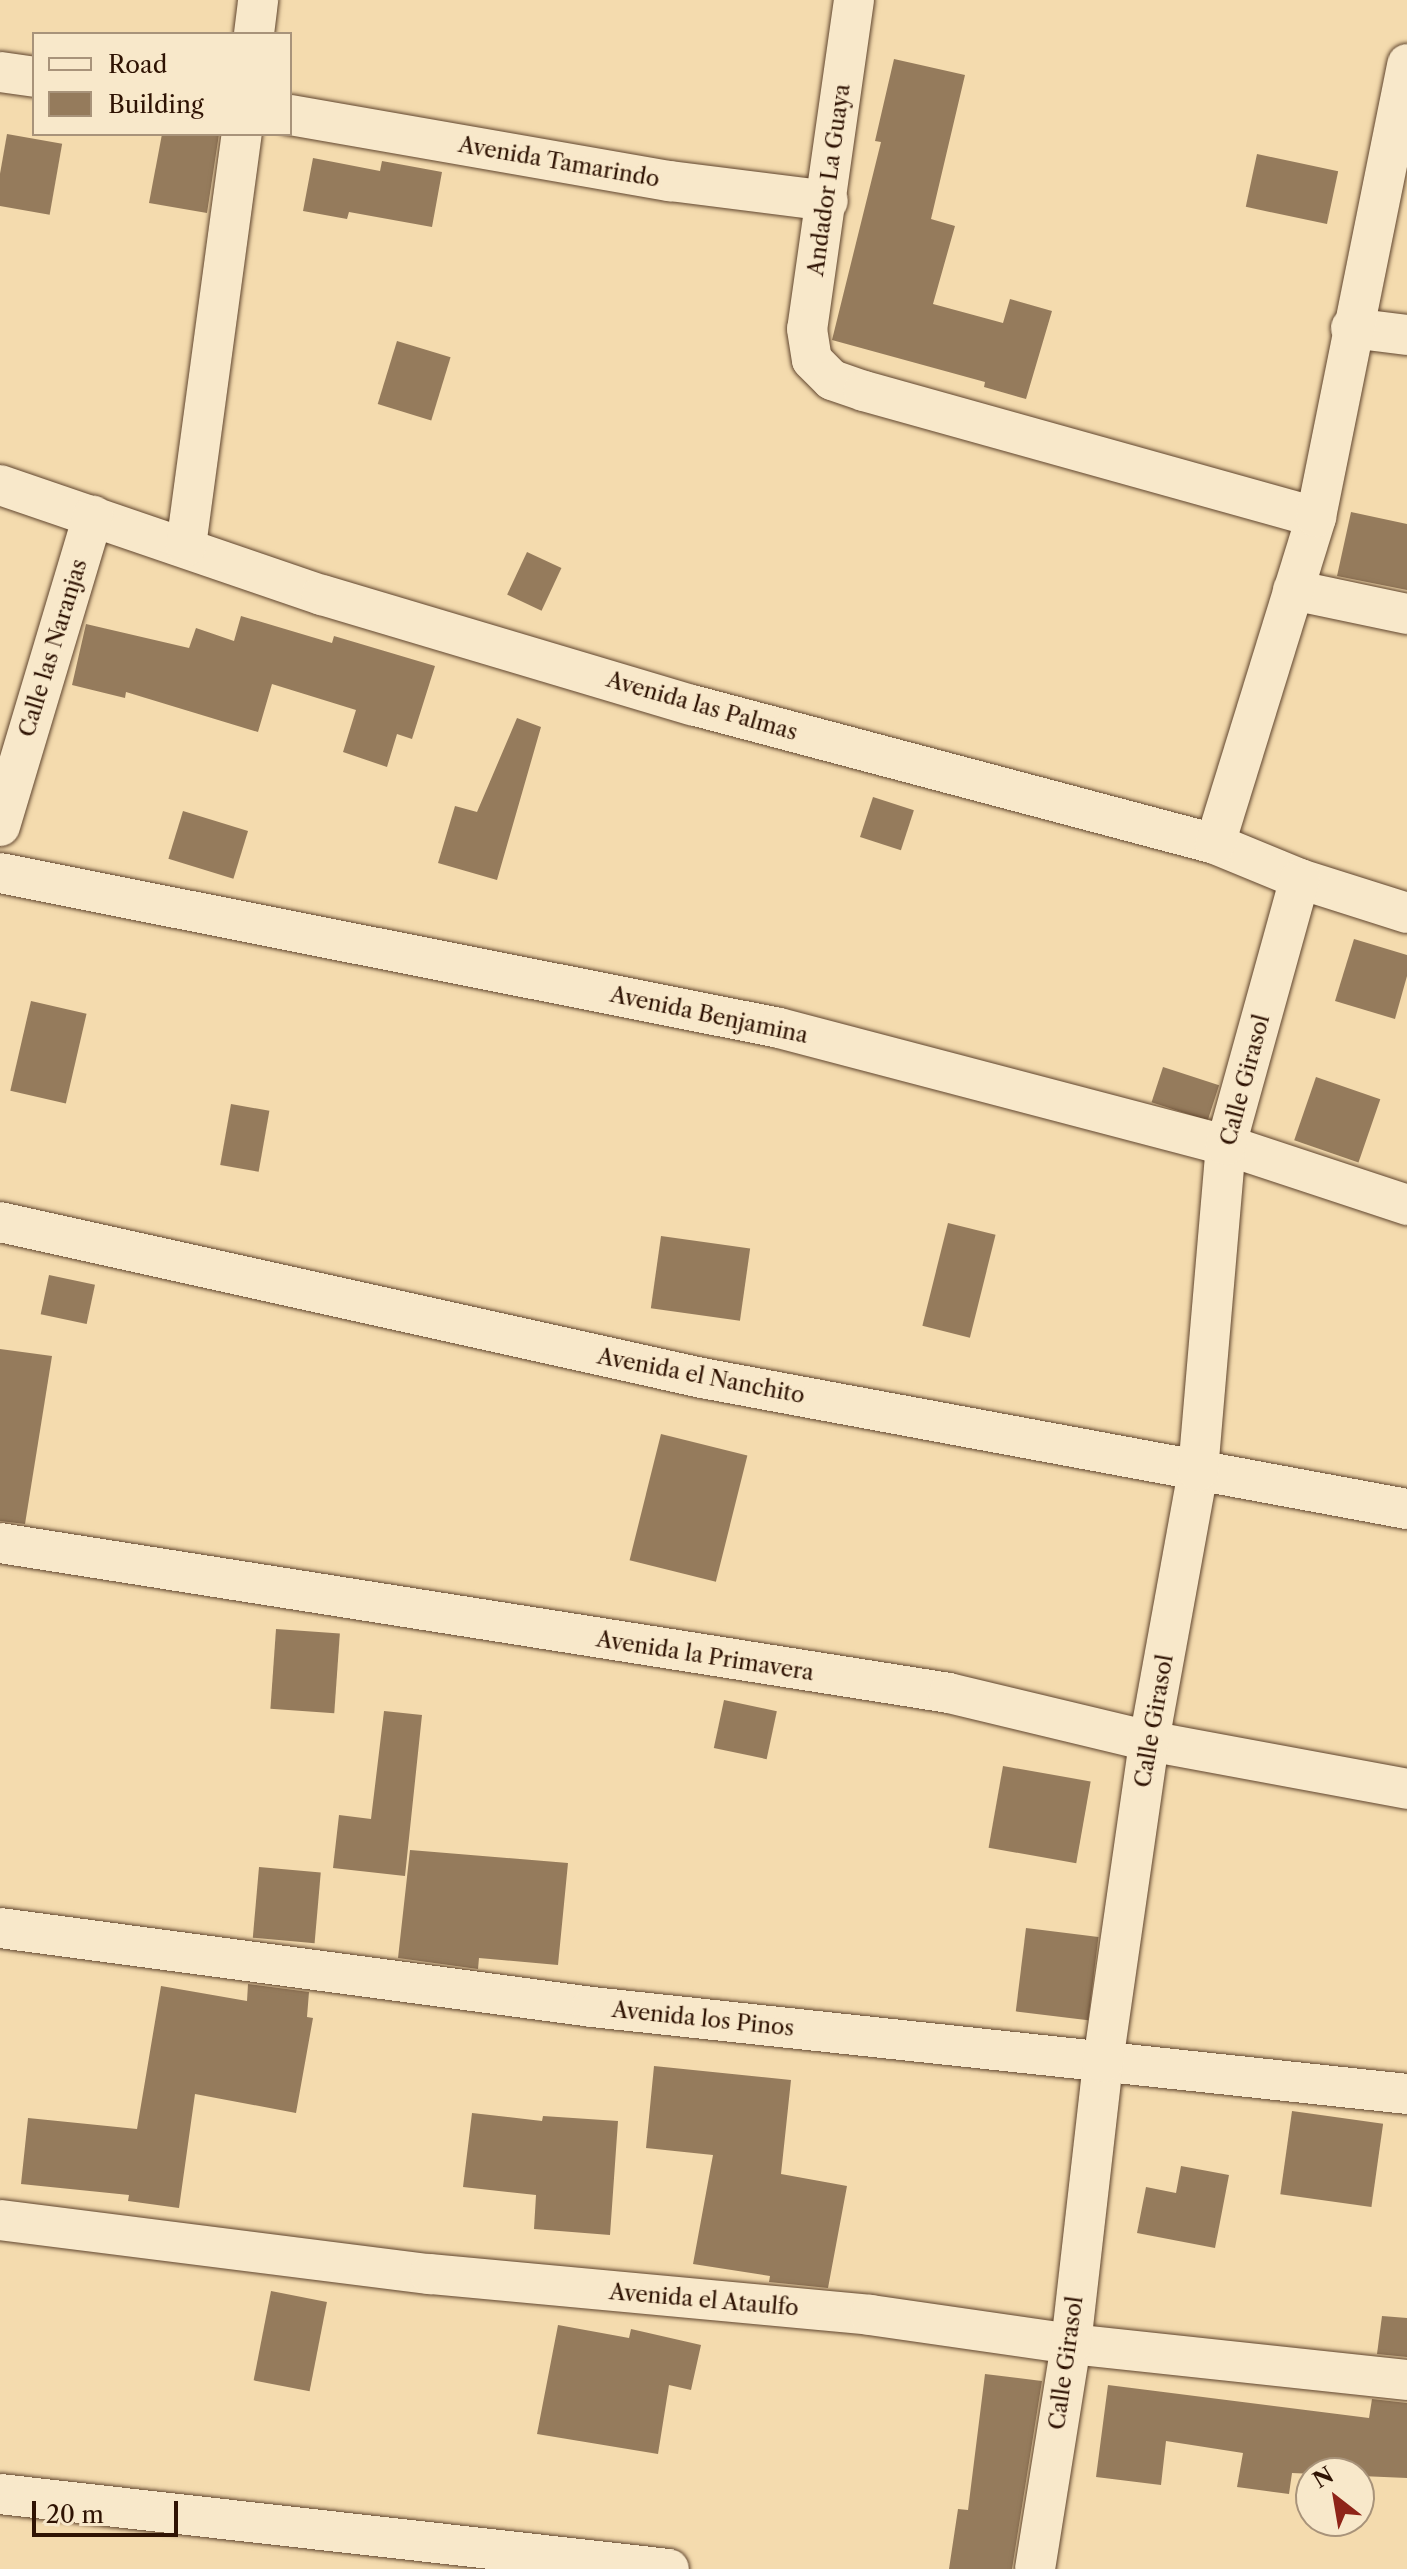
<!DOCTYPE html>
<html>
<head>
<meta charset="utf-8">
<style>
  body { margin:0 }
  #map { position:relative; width:1407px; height:2569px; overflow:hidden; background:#f4dbae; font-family:"Libre Caslon Text",serif }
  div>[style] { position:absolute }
  .building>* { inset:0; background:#957b5c; transform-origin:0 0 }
  .roads { filter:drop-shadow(0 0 2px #60452e) drop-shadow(0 0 2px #60452e) }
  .minor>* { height:40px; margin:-20px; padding:0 20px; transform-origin:20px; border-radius:20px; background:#f8e8ca }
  span { translate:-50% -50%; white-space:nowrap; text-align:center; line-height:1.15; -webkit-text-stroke:7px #f8e8ca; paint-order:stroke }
  .street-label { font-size:22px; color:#2f1303 }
  .legend { position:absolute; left:32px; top:32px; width:260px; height:104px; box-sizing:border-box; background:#f8e8ca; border:2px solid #a8937a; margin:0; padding:10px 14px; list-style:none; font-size:24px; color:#2f1303 }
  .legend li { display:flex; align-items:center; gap:16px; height:40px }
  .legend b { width:40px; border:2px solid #a8937a }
  .north { position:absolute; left:1295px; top:2457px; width:80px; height:80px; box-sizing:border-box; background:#f8e8ca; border:2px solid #a8937a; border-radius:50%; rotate:329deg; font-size:22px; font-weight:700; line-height:32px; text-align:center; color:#2f1303 }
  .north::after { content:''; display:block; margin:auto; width:28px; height:36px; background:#8f2418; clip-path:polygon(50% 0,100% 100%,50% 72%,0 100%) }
  .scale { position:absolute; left:32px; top:2501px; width:146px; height:36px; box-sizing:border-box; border:4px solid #2f1303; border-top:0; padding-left:10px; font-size:24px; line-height:28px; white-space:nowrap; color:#2f1303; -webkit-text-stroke:6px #f8e8ca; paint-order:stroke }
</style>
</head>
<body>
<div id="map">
  <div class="building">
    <div style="clip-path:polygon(894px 59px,965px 75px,931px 219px,955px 226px,933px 304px,1003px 323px,1010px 299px,1052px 311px,1026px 399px,984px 387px,985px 382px,832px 340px,881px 142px,875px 141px)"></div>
    <div style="left:7px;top:134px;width:56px;height:72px;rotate:10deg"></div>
    <div style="clip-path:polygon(162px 134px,219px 134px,207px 213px,149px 203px)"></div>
    <div style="left:1257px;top:154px;width:83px;height:54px;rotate:12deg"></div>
    <div style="clip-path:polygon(313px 158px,380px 171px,382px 161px,442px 172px,432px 227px,349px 212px,347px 219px,303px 211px)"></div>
    <div style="left:397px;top:341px;width:56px;height:66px;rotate:17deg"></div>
    <div style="clip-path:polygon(1351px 512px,1407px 524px,1407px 590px,1337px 576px)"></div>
    <div style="left:527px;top:552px;width:38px;height:47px;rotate:25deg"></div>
    <div style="clip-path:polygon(241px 616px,332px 643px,334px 636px,435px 666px,412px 739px,397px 734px,387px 767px,343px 752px,356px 710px,272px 684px,258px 732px,126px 692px,125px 698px,72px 685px,86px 624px,189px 648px,196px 628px,234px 641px)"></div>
    <div style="clip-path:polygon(517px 718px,541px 727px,497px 880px,438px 863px,455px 806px,477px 812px)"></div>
    <div style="left:873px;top:797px;width:43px;height:42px;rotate:18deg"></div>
    <div style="left:183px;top:811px;width:68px;height:50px;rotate:17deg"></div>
    <div style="clip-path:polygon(1354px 939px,1407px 955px,1407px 976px,1395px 1019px,1335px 1001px)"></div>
    <div style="left:31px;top:1001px;width:57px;height:92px;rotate:13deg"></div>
    <div style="left:1163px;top:1067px;width:59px;height:37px;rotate:18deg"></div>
    <div style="left:1316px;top:1077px;width:68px;height:67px;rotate:19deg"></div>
    <div style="left:231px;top:1104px;width:39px;height:62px;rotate:10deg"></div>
    <div style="left:948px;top:1223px;width:49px;height:106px;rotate:14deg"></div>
    <div style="left:661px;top:1236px;width:90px;height:73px;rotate:8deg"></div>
    <div style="left:49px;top:1275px;width:47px;height:40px;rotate:12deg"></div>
    <div style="clip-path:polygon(0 1349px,52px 1356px,25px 1524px,0 1521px)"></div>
    <div style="left:661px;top:1434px;width:89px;height:130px;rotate:14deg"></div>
    <div style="left:276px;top:1629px;width:64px;height:80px;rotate:4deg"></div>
    <div style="left:724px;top:1700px;width:54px;height:49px;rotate:12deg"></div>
    <div style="clip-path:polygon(384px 1711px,422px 1715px,405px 1876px,333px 1868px,339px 1815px,371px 1819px)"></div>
    <div style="left:1003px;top:1766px;width:89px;height:83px;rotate:10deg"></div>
    <div style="clip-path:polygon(410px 1850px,568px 1863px,558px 1965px,479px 1958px,478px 1969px,398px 1958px)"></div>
    <div style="left:259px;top:1867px;width:62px;height:71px;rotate:5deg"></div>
    <div style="left:1026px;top:1928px;width:73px;height:84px;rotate:7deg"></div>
    <div style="clip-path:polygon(248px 1984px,309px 1992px,307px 2017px,313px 2018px,296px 2113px,195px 2094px,179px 2208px,128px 2201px,129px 2195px,21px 2184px,28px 2118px,137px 2129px,161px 1986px,247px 2001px)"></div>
    <div style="clip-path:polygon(654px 2066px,791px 2080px,781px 2174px,847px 2186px,828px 2288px,769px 2282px,770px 2276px,693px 2264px,713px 2155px,646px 2148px)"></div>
    <div style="left:1292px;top:2111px;width:92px;height:84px;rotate:8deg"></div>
    <div style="clip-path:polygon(472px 2113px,542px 2121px,543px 2116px,618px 2121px,610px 2235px,534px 2229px,536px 2195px,463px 2187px)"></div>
    <div style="clip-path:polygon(1181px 2166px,1229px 2175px,1215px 2248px,1137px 2233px,1146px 2187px,1176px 2193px)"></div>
    <div style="left:271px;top:2291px;width:57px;height:91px;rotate:11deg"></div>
    <div style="clip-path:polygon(1382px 2316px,1407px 2318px,1407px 2357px,1377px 2354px)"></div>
    <div style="clip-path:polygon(558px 2325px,629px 2338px,631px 2329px,701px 2345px,691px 2390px,669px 2385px,658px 2454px,537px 2434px)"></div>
    <div style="clip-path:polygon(985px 2374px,1042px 2381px,1012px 2569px,949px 2569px,958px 2509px,968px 2510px)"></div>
    <div style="clip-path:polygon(1108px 2385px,1369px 2418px,1372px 2399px,1407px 2403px,1407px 2478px,1292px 2473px,1289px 2494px,1237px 2487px,1243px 2453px,1166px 2441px,1161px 2485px,1096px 2477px)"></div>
  </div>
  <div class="roads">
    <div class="minor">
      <div style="left:854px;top:0;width:332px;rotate:98.1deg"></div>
      <div style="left:807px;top:329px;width:31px;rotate:81deg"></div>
      <div style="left:812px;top:360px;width:28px;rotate:45deg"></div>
      <div style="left:832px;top:380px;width:34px;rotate:19deg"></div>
      <div style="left:864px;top:391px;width:469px;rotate:15.6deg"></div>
      <div style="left:254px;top:34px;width:34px;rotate:-83deg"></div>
      <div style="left:0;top:72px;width:34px;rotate:8deg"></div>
      <div style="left:290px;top:115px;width:386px;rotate:9.9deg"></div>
      <div style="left:670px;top:181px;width:159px;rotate:7.2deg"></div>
      <div style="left:1351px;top:328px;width:56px;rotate:7.1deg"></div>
      <div style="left:0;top:485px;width:340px;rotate:18.9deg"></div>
      <div style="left:322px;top:595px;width:386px;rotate:16.6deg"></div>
      <div style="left:692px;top:705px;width:541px;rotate:14.88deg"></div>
      <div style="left:1215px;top:844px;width:92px;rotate:22.4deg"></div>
      <div style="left:1300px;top:879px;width:112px;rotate:17.6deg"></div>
      <div style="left:186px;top:546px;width:416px;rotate:-82.3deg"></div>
      <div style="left:1293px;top:590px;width:116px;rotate:11.9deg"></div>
      <div style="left:0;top:826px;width:324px;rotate:-73.3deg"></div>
      <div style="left:1215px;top:844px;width:342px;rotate:-72.8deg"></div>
      <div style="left:1316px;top:517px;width:462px;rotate:-78.6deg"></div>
      <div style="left:0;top:873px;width:794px;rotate:11.25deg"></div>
      <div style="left:779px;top:1028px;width:462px;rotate:14.7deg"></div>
      <div style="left:1226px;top:1145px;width:191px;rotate:18.3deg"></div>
      <div style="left:0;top:1222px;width:719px;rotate:12.53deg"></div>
      <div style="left:702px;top:1378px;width:717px;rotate:10.53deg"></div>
      <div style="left:0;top:1543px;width:961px;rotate:8.98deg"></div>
      <div style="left:949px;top:1693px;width:206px;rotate:13.5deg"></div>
      <div style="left:1149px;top:1741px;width:262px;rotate:10.5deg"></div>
      <div style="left:0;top:1928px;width:597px;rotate:7.6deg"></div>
      <div style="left:592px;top:2007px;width:820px;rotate:6.09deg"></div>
      <div style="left:0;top:2220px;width:433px;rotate:7.2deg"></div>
      <div style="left:430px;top:2274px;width:442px;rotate:5.3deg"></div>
      <div style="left:870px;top:2315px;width:203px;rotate:8.2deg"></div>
      <div style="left:1071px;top:2344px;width:338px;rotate:6.1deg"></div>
      <div style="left:0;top:2494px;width:673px;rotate:6.4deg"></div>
      <div style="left:1035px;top:2569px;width:228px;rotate:-80.9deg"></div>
      <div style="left:1071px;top:2344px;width:284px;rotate:-83.5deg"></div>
      <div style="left:1103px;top:2062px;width:324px;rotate:-81.8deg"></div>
      <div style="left:1149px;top:1741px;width:274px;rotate:-79.7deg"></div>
      <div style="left:1198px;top:1471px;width:327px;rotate:-85.1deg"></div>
      <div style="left:1226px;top:1145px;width:276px;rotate:-74.5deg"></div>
    </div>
  </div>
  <div class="street-label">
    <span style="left:559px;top:162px;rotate:10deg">Avenida Tamarindo</span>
    <span style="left:829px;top:180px;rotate:-82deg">Andador La Guaya</span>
    <span style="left:53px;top:648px;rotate:-73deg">Calle las Naranjas</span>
    <span style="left:702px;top:706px;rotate:16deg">Avenida las Palmas</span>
    <span style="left:709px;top:1015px;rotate:12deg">Avenida Benjamina</span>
    <span style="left:1245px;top:1080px;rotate:-75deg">Calle Girasol</span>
    <span style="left:701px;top:1376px;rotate:11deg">Avenida el Nanchito</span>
    <span style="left:705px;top:1656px;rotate:9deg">Avenida la Primavera</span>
    <span style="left:1154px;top:1721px;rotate:-80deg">Calle Girasol</span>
    <span style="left:703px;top:2019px;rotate:6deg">Avenida los Pinos</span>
    <span style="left:704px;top:2300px;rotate:5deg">Avenida el Ataulfo</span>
    <span style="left:1066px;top:2363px;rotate:-82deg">Calle Girasol</span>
  </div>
  <ul class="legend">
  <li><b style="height:10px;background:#f8e8ca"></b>Road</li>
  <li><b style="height:22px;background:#957b5c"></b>Building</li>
  </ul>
  <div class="north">N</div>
  <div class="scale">20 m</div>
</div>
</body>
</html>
